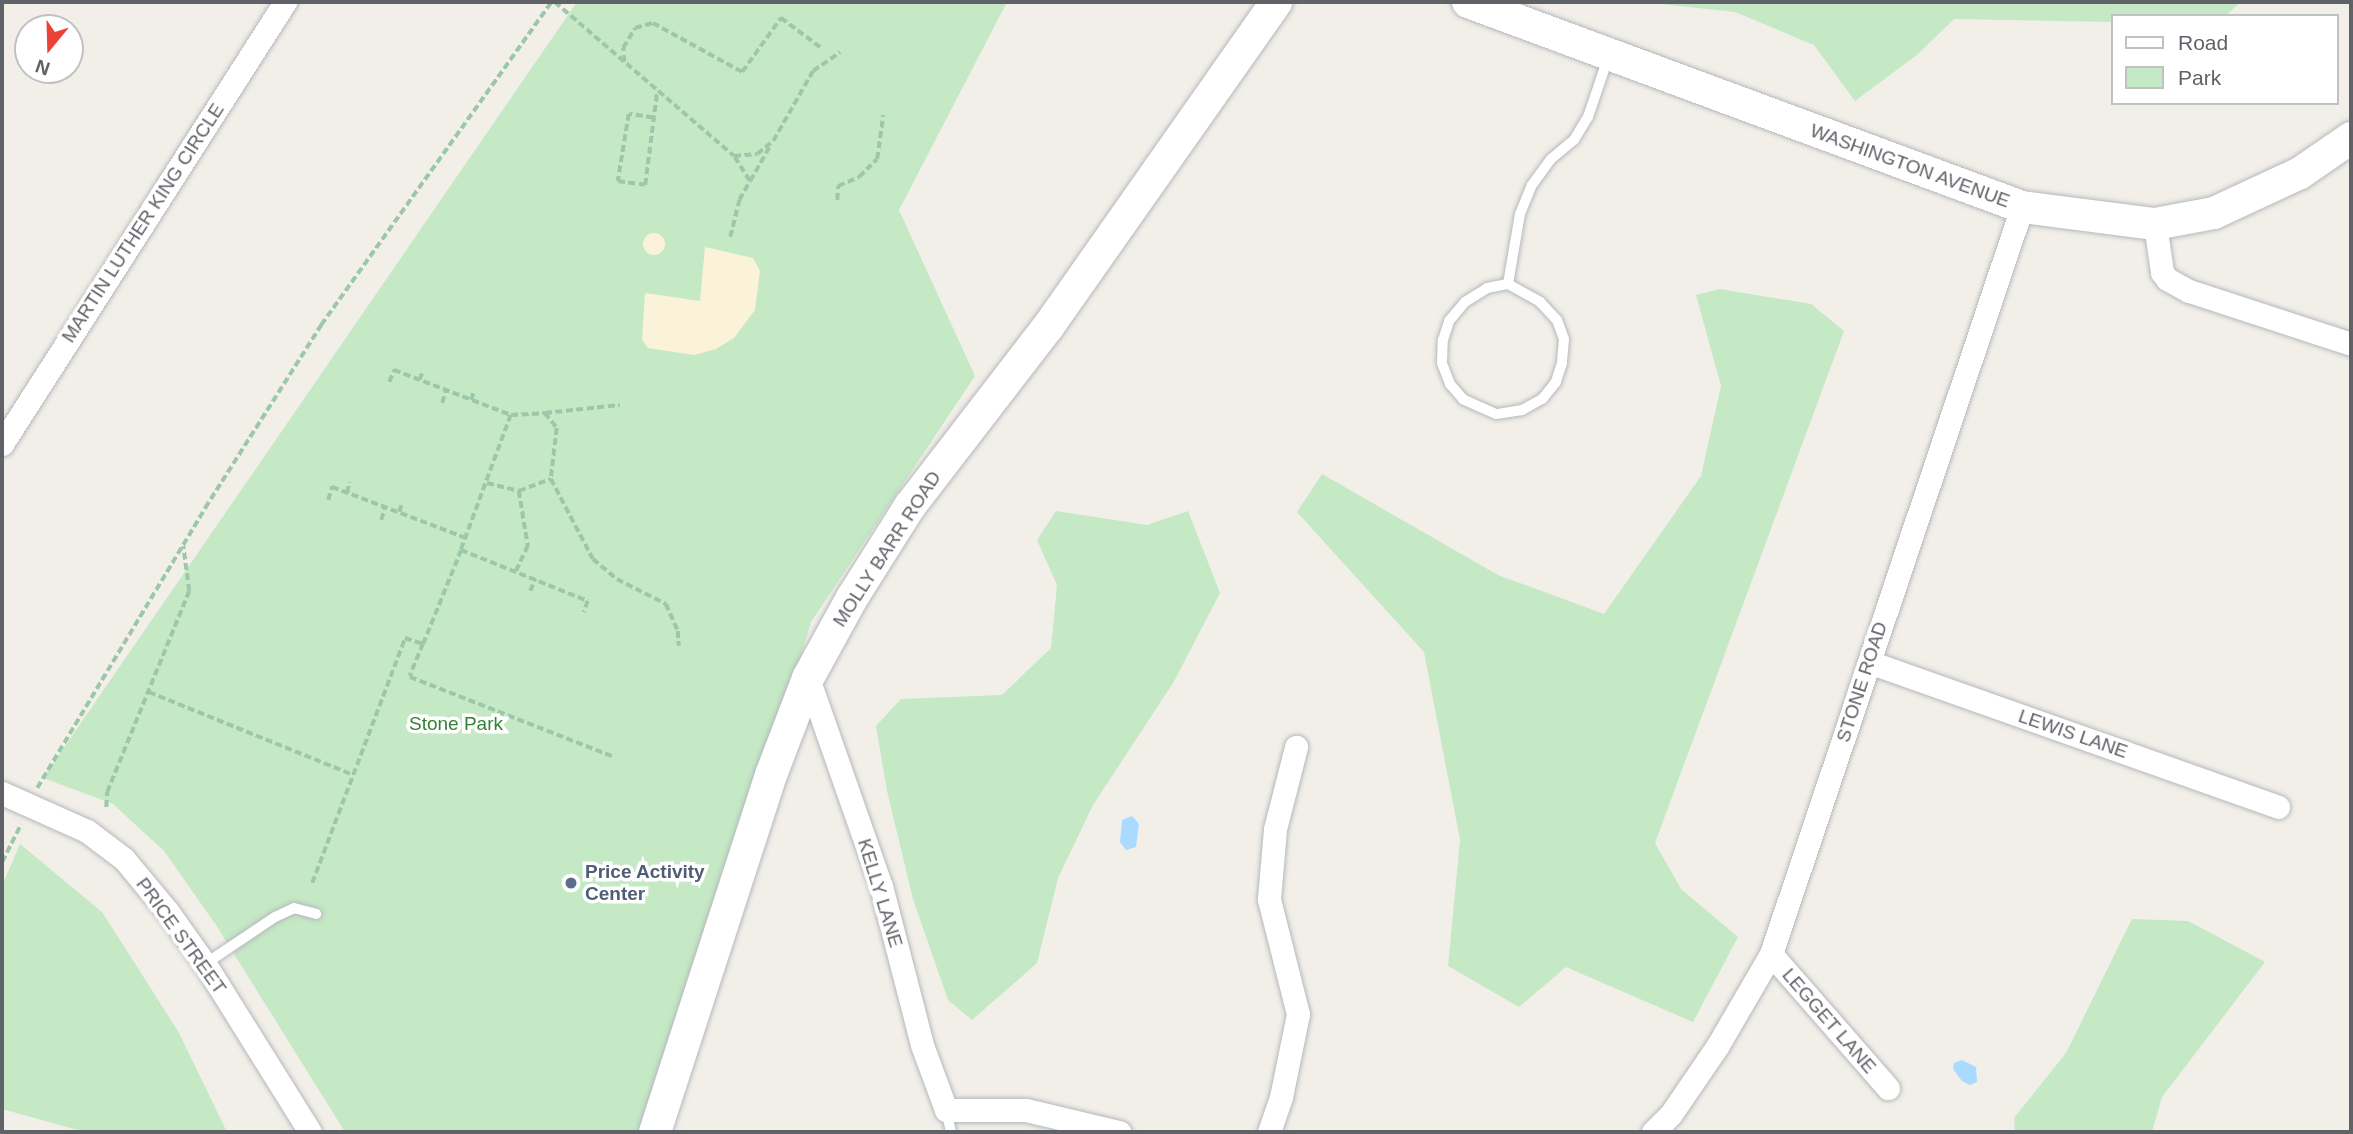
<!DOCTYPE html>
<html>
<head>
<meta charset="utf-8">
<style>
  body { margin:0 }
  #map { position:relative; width:2353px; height:1134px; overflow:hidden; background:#f1efe8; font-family:Arial,sans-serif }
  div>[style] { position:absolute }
  .green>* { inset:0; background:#c5e8c5 }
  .sand>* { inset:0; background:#fbf3d9 }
  .round { border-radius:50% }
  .water>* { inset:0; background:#aadaff }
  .path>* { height:3.5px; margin-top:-1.75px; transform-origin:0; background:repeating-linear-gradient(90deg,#9cc7a9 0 7px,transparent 0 10.5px) }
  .roads { filter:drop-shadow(0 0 2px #b5b8bc) drop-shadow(0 0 2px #b5b8bc) }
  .lane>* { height:10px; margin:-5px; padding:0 5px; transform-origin:5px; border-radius:5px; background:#fff }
  .street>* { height:23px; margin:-11.5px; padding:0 11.5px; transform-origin:11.5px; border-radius:11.5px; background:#fff }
  .secondary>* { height:32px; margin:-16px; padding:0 16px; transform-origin:16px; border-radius:16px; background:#fff }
  .dots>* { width:19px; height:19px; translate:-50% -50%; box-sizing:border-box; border:4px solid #fff; border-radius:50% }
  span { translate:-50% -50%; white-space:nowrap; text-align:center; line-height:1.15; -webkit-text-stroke:7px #fff; paint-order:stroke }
  .street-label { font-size:19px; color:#5f6368 }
  .park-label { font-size:19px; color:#348238 }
  .service-label { font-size:19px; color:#4e5e75; font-weight:700 }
  .left { translate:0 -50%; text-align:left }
  .frame { position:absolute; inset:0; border:4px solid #5f6368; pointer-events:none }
  .legend { position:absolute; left:2111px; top:14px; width:228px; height:91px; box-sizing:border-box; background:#fff; border:2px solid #bfc1c3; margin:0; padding:9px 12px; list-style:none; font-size:21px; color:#5f6368 }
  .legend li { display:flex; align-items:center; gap:14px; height:35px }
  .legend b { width:35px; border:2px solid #bfc1c3 }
  .north { position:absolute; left:14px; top:14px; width:70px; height:70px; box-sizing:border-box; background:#fff; border:2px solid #bfc1c3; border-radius:50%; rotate:199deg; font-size:19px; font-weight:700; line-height:28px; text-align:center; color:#5f6368 }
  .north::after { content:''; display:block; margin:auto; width:24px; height:32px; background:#ea4335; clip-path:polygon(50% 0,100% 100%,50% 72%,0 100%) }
</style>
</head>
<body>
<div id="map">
  <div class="green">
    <div style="clip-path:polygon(577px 2px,1007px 2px,899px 210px,975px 376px,811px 622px,682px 1051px,648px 1132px,345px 1132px,216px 925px,164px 851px,113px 804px,43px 778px)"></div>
    <div style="clip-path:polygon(1642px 2px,2241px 2px,2225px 16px,2113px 16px,2113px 22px,1954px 19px,1918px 54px,1855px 101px,1814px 45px,1735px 12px)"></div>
    <div style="clip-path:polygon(1720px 289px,1811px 304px,1844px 331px,1655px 843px,1681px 889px,1738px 937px,1693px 1022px,1566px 967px,1519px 1007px,1448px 966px,1460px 840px,1424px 652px,1297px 512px,1322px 474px,1498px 575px,1604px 614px,1701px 476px,1721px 386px,1696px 295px)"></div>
    <div style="clip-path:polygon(1056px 511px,1147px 525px,1188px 511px,1220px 593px,1173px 683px,1093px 805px,1058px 878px,1037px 963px,972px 1020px,948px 1000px,913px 899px,887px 791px,876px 726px,901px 699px,1002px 695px,1051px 648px,1057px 585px,1037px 540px)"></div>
    <div style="clip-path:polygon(20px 844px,102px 912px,178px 1031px,227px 1132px,85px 1132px,2px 1109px,2px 886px)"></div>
    <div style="clip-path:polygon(2132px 919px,2188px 921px,2265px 962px,2162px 1097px,2152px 1132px,2015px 1132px,2014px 1118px,2066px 1053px)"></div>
  </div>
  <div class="sand">
    <div class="round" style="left:643px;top:233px;width:22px;height:22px"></div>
    <div style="clip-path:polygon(705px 247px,753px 258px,760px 271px,755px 310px,734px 338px,716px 349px,694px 355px,648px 348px,642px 340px,645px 293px,700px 301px)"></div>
  </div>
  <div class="water">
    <div style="clip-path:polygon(1132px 816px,1139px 824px,1136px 847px,1126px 850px,1120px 842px,1122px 820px)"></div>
    <div style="clip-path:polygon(1962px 1060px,1976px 1067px,1977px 1082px,1970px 1085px,1962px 1081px,1953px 1069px,1954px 1063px)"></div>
  </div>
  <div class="path">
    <div style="left:555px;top:2px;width:236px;rotate:40.7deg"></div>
    <div style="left:734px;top:156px;width:23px;rotate:-5deg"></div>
    <div style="left:757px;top:154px;width:21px;rotate:-39deg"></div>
    <div style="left:773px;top:141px;width:81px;rotate:-60.3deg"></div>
    <div style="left:813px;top:71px;width:33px;rotate:-35deg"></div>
    <div style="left:624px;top:62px;width:14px;rotate:-94deg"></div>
    <div style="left:623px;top:48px;width:23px;rotate:-59deg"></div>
    <div style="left:635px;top:28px;width:19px;rotate:-16deg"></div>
    <div style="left:653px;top:23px;width:102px;rotate:28.8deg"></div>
    <div style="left:742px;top:72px;width:67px;rotate:-54.2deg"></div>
    <div style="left:781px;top:18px;width:49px;rotate:36.6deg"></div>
    <div style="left:653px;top:118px;width:24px;rotate:-171deg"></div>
    <div style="left:629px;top:114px;width:68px;rotate:99.3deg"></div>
    <div style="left:618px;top:181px;width:27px;rotate:8deg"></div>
    <div style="left:645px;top:185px;width:95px;rotate:-82.7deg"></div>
    <div style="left:735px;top:157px;width:28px;rotate:58deg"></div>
    <div style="left:750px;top:181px;width:40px;rotate:-60.3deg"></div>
    <div style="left:837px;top:200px;width:14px;rotate:-86deg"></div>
    <div style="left:838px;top:186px;width:23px;rotate:-23deg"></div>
    <div style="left:859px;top:177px;width:25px;rotate:-45deg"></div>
    <div style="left:877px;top:159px;width:44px;rotate:-82.2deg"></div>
    <div style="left:730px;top:237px;width:38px;rotate:-76deg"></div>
    <div style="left:739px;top:200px;width:22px;rotate:-60deg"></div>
    <div style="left:419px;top:380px;width:10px;rotate:-66deg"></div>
    <div style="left:389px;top:382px;width:13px;rotate:-67deg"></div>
    <div style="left:394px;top:370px;width:125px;rotate:21deg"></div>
    <div style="left:511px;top:415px;width:144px;rotate:110.3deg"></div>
    <div style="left:471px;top:400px;width:10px;rotate:-73deg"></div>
    <div style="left:442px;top:403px;width:14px;rotate:-73deg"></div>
    <div style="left:545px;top:413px;width:75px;rotate:-6.1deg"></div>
    <div style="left:511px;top:415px;width:34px;rotate:-3deg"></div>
    <div style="left:545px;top:413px;width:19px;rotate:51deg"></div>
    <div style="left:557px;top:428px;width:51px;rotate:96.7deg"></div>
    <div style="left:487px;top:483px;width:33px;rotate:14deg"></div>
    <div style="left:519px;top:491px;width:56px;rotate:80.7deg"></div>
    <div style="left:528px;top:546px;width:29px;rotate:115deg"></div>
    <div style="left:519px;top:491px;width:34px;rotate:-21deg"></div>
    <div style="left:551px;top:479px;width:90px;rotate:62.3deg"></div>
    <div style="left:593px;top:559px;width:31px;rotate:40deg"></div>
    <div style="left:617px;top:579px;width:55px;rotate:27deg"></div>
    <div style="left:666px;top:604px;width:30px;rotate:66deg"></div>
    <div style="left:678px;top:631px;width:15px;rotate:86deg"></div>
    <div style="left:347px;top:493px;width:11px;rotate:-80deg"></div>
    <div style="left:328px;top:500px;width:14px;rotate:-73deg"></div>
    <div style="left:332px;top:487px;width:143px;rotate:20.8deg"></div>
    <div style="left:399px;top:512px;width:9px;rotate:-72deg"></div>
    <div style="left:381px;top:520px;width:14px;rotate:-73deg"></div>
    <div style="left:530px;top:591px;width:13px;rotate:-67deg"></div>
    <div style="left:423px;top:644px;width:101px;rotate:-68deg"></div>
    <div style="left:461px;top:550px;width:137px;rotate:21.9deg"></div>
    <div style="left:588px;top:601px;width:12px;rotate:110deg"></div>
    <div style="left:149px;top:692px;width:220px;rotate:22.1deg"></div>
    <div style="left:37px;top:788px;width:327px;rotate:-59deg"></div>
    <div style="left:205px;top:508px;width:217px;rotate:-57.6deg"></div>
    <div style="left:321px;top:325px;width:397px;rotate:-54.5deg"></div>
    <div style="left:106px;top:807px;width:15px;rotate:-86deg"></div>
    <div style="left:107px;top:792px;width:217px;rotate:-67.8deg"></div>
    <div style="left:189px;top:591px;width:45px;rotate:-97.6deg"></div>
    <div style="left:2px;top:862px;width:42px;rotate:-63.4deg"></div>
    <div style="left:312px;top:883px;width:262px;rotate:-69.2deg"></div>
    <div style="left:405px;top:638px;width:19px;rotate:18deg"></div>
    <div style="left:423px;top:644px;width:35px;rotate:112deg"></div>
    <div style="left:410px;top:677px;width:217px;rotate:21.4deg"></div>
  </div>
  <div class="roads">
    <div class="lane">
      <div style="left:1508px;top:284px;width:37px;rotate:29deg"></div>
      <div style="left:1540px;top:302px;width:25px;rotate:47deg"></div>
      <div style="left:1557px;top:320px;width:20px;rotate:70deg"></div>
      <div style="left:1564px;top:339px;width:24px;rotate:95deg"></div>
      <div style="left:1562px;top:363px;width:20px;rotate:108deg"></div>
      <div style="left:1556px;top:382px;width:22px;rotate:129deg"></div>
      <div style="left:1542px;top:399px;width:23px;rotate:151deg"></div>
      <div style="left:1522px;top:410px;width:26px;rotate:171deg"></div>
      <div style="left:1496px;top:414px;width:36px;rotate:-156deg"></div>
      <div style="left:1463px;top:399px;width:20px;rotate:-131deg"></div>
      <div style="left:1450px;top:384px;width:22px;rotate:-111deg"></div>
      <div style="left:1442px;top:363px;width:23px;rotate:-88deg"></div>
      <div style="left:1443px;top:340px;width:20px;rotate:-72deg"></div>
      <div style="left:1449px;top:321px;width:25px;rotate:-50deg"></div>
      <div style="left:1465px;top:302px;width:26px;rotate:-32deg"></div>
      <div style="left:1487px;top:288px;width:21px;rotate:-11deg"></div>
      <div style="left:1508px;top:284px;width:71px;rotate:-80.3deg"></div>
      <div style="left:1520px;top:214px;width:31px;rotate:-68deg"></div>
      <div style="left:1532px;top:185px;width:32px;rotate:-54deg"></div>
      <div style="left:1551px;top:159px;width:30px;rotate:-40deg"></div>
      <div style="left:1574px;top:140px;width:27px;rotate:-59deg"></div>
      <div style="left:1588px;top:117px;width:62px;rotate:-71.3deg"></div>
      <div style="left:205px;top:964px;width:84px;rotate:-33.9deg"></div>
      <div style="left:275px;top:917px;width:21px;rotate:-25deg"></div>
      <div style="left:294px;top:908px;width:23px;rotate:15deg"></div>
      <div style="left:946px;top:1110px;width:23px;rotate:77deg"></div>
    </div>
    <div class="street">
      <div style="left:2155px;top:224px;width:49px;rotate:81.7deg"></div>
      <div style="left:2162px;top:272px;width:9px;rotate:54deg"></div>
      <div style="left:2167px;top:279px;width:25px;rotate:29deg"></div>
      <div style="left:2189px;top:291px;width:170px;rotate:18.1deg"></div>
      <div style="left:2px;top:444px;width:525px;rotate:-57.37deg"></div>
      <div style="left:1869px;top:662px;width:434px;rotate:19.5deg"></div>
      <div style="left:808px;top:678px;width:220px;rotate:70.7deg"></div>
      <div style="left:881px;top:886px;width:164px;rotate:75.5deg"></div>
      <div style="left:922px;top:1045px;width:69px;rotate:69.7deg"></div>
      <div style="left:946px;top:1110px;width:80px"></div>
      <div style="left:1026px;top:1110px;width:96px;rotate:13.3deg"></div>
      <div style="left:2px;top:793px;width:93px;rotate:24.1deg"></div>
      <div style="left:87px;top:831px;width:46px;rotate:37.1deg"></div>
      <div style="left:124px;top:859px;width:69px;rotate:50.3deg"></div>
      <div style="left:168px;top:912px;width:64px;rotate:54.6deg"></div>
      <div style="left:205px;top:964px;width:198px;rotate:58deg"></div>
      <div style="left:1771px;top:954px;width:178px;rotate:48.9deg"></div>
      <div style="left:1269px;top:1132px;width:37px;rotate:-71deg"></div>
      <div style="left:1281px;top:1097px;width:85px;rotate:-78.4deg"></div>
      <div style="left:1298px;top:1014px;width:119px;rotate:-104.2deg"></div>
      <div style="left:1269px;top:899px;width:70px;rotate:-85.1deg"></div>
      <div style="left:1275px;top:829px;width:85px;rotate:-75.6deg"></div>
      <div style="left:1653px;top:1132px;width:25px;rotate:-45deg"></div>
      <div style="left:1671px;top:1114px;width:83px;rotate:-55.7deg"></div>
      <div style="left:1718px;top:1045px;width:105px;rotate:-59.8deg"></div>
      <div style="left:1771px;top:954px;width:788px;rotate:-71.43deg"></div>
    </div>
    <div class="secondary">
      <div style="left:1468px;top:2px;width:591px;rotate:20.31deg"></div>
      <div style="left:2022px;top:207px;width:134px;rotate:7.3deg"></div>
      <div style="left:2155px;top:224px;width:60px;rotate:-10.6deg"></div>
      <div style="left:2214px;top:213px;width:95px;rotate:-24.9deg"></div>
      <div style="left:2300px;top:173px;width:62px;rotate:-34.5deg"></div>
      <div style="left:655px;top:1132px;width:375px;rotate:-72deg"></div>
      <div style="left:771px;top:775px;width:104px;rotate:-69.1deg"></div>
      <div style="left:808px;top:678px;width:91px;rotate:-61.2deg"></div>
      <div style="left:852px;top:598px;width:109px;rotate:-57.8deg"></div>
      <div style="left:910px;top:506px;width:226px;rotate:-52.4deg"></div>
      <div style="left:1048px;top:327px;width:397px;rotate:-54.9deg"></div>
    </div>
  </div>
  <div class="dots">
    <div style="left:571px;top:883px;background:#5c6f8a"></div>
  </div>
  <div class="street-label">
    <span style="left:1910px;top:166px;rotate:20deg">WASHINGTON AVENUE</span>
    <span style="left:143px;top:223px;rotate:-57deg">MARTIN LUTHER KING CIRCLE</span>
    <span style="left:887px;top:549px;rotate:-57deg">MOLLY BARR ROAD</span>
    <span style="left:1862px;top:682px;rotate:-72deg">STONE ROAD</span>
    <span style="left:2073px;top:734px;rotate:19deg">LEWIS LANE</span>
    <span style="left:880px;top:893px;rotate:73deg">KELLY LANE</span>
    <span style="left:181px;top:936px;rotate:54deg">PRICE STREET</span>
    <span style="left:1829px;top:1021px;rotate:49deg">LEGGET LANE</span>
  </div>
  <div class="park-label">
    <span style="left:456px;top:724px">Stone Park</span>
  </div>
  <div class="service-label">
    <span class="left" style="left:585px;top:883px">Price Activity<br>Center</span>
  </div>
  <div class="frame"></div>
  <ul class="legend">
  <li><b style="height:9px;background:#fff"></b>Road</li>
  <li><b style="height:19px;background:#c5e8c5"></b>Park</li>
  </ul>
  <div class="north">N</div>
</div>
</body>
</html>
